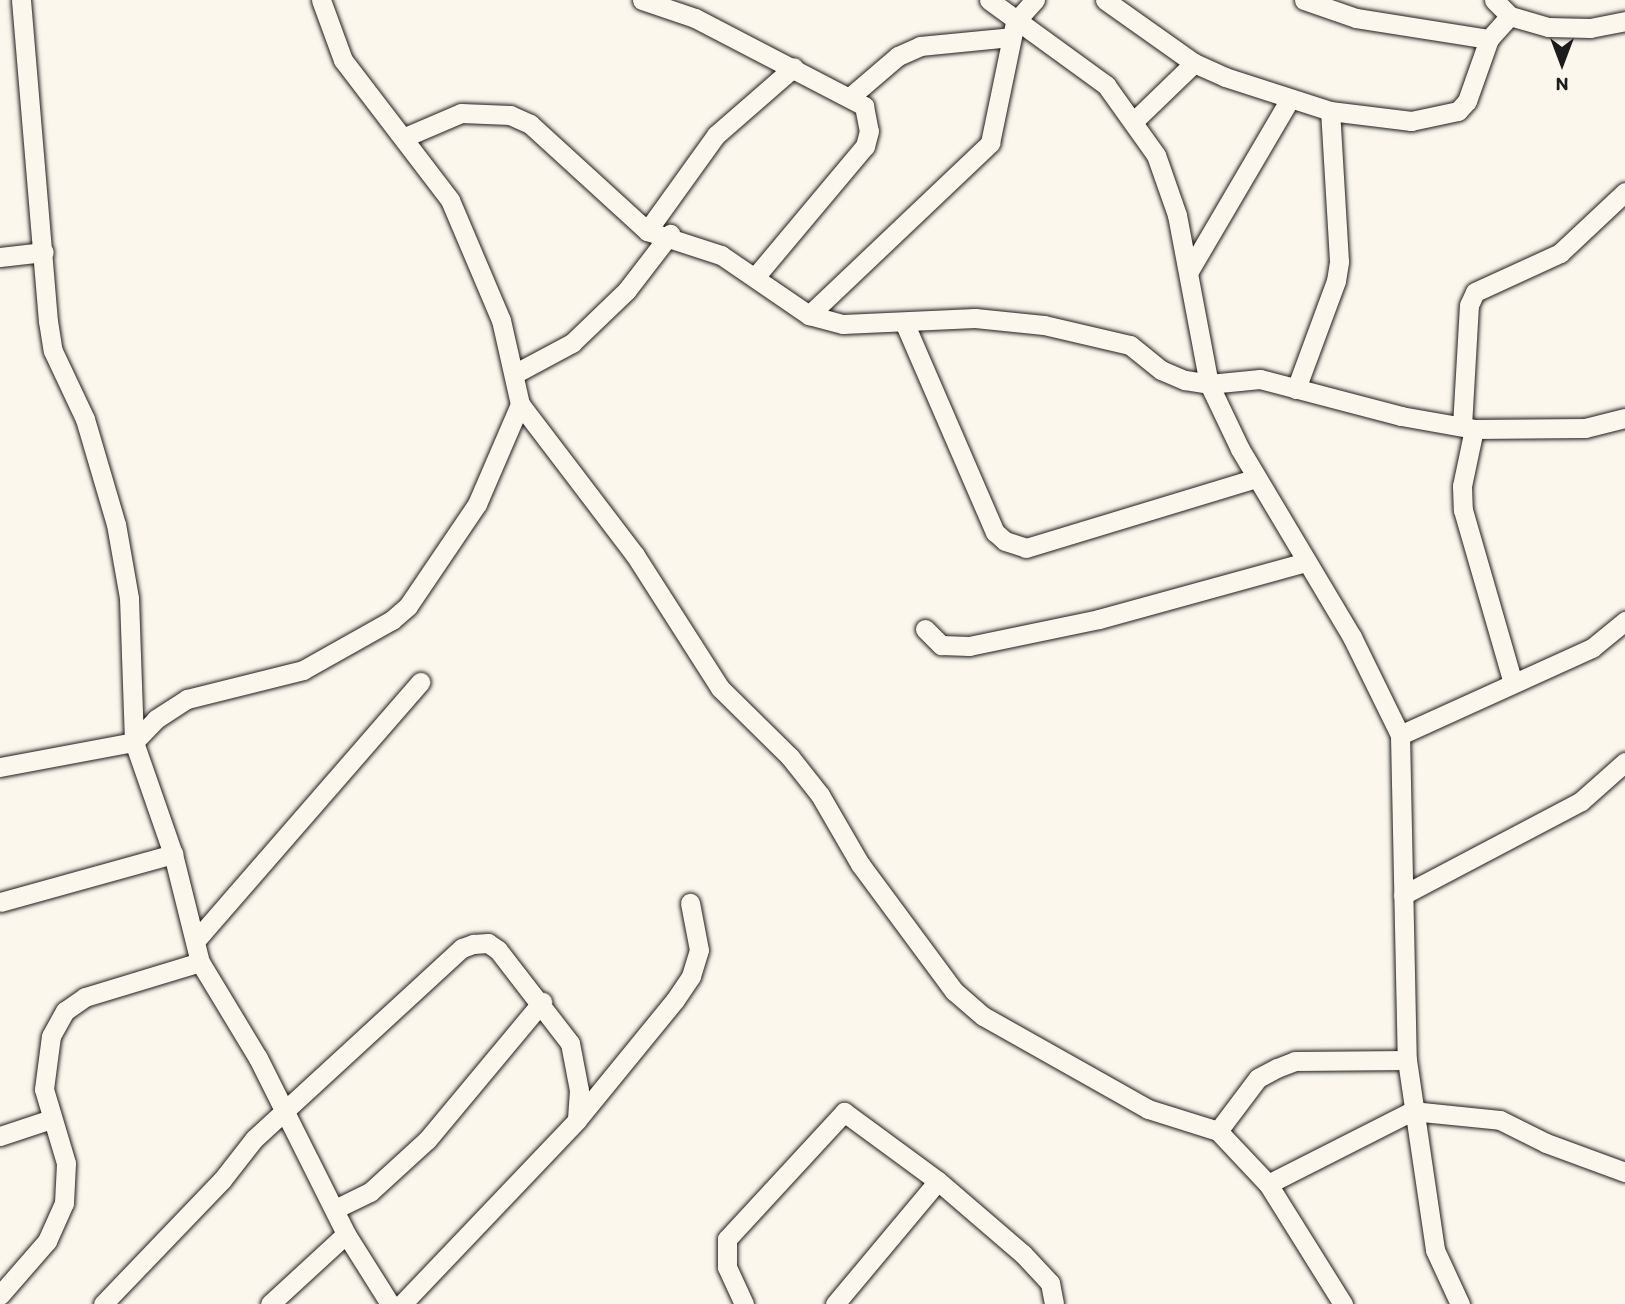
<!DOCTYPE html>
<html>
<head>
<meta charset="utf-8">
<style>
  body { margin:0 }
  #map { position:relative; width:1625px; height:1304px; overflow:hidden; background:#fbf7ec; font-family:Itim,sans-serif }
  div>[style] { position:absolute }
  .roads { filter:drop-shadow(0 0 2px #1c1c1c) drop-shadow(0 0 2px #1c1c1c) }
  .street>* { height:19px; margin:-9.5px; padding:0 9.5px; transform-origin:9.5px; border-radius:9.5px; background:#fbf7ec }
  span { translate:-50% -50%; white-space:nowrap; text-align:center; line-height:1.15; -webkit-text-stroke:5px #fbf7ec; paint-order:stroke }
  .north { position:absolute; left:1527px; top:28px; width:70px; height:70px; -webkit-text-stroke:5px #fbf7ec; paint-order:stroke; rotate:180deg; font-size:19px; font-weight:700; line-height:28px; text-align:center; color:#1c1c1c }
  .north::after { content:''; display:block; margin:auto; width:24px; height:32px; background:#1c1c1c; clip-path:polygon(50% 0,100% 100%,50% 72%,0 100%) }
</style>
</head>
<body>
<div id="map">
  <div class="roads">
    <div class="street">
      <div style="left:21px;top:0;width:322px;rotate:85.2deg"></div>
      <div style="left:48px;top:321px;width:30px;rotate:81deg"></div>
      <div style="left:53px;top:351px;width:75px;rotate:64.8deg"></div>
      <div style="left:85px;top:419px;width:109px;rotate:73.6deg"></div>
      <div style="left:116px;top:524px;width:75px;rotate:80deg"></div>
      <div style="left:129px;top:598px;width:144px;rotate:88deg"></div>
      <div style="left:134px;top:742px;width:119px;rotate:70.8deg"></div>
      <div style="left:173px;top:854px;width:111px;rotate:76deg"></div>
      <div style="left:200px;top:962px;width:112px;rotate:58.9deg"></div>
      <div style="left:258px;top:1058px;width:197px;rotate:63.4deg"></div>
      <div style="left:346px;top:1234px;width:83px;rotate:57.8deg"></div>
      <div style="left:321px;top:0;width:64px;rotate:69.9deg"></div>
      <div style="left:343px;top:60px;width:176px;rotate:52.6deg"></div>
      <div style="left:450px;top:200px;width:130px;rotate:67deg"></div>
      <div style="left:501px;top:320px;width:86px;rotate:77.3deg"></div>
      <div style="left:520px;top:404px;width:190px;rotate:52.7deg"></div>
      <div style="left:635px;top:555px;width:158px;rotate:57.4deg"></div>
      <div style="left:720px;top:688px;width:98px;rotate:44.6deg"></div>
      <div style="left:790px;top:757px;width:48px;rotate:51.7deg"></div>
      <div style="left:820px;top:795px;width:80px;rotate:59.9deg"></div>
      <div style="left:860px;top:864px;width:158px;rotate:53.5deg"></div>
      <div style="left:954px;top:991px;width:38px;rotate:41deg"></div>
      <div style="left:983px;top:1016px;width:189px;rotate:29.4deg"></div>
      <div style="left:1148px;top:1109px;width:73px;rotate:17.4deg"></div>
      <div style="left:1218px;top:1131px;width:73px;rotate:46.7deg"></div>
      <div style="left:1268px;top:1184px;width:142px;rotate:58deg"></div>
      <div style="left:642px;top:0;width:56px;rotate:18.8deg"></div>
      <div style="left:695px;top:18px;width:191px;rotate:27.5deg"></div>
      <div style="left:864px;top:106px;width:25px;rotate:79deg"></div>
      <div style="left:869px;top:131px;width:16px;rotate:105deg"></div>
      <div style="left:865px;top:146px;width:171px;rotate:130deg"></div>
      <div style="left:989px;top:0;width:145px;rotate:36deg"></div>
      <div style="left:1106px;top:85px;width:86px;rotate:54.5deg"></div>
      <div style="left:1156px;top:155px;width:64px;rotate:70.7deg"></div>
      <div style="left:1177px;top:215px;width:172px;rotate:79.3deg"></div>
      <div style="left:1209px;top:384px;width:72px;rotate:64.5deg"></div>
      <div style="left:1240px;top:449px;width:219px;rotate:59.2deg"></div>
      <div style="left:1352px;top:637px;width:109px;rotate:63.9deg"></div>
      <div style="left:1400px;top:735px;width:325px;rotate:88.8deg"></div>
      <div style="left:1407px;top:1060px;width:192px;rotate:81.6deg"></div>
      <div style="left:1435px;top:1250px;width:60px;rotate:65.2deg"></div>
      <div style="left:1105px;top:0;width:109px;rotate:35.3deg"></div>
      <div style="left:1194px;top:63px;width:34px;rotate:24deg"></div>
      <div style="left:1225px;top:77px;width:110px;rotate:17.9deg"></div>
      <div style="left:1330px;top:111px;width:82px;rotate:7deg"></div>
      <div style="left:1411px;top:121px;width:48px;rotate:-12deg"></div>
      <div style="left:1458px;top:111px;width:13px;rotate:-48deg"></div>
      <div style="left:1467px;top:101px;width:66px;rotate:-70.5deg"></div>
      <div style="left:1489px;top:39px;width:31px;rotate:-48deg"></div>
      <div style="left:1304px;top:0;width:55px;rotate:19.1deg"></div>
      <div style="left:1356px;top:18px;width:135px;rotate:9deg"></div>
      <div style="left:1494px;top:0;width:23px;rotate:45deg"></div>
      <div style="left:1510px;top:16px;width:40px;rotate:16deg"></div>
      <div style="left:1548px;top:27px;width:42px;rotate:1.4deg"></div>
      <div style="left:1590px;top:28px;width:36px;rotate:-11deg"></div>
      <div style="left:850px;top:97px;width:63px;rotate:-40.5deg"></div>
      <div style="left:898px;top:56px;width:24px;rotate:-24deg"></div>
      <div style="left:920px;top:46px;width:91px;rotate:-5.6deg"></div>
      <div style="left:1133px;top:122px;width:85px;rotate:-44deg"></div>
      <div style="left:405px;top:137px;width:61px;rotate:-23.2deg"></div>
      <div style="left:461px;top:113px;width:49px;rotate:2.3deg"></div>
      <div style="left:510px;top:115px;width:22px;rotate:24deg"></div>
      <div style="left:530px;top:124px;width:159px;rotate:42.4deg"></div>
      <div style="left:647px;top:231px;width:78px;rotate:18deg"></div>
      <div style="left:721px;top:255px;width:107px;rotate:34.3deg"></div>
      <div style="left:809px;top:315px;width:35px;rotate:15deg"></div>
      <div style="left:843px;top:324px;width:132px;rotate:-2.6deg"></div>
      <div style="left:975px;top:318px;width:69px;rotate:5.8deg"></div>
      <div style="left:1044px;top:325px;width:88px;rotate:13.1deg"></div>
      <div style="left:1130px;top:345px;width:40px;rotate:39deg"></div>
      <div style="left:1161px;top:370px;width:26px;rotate:23deg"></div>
      <div style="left:1185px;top:380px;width:24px;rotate:9deg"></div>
      <div style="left:1209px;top:384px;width:51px;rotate:-5.6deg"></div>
      <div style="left:1260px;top:379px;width:146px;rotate:14.7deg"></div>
      <div style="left:1401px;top:416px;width:74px;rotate:10.1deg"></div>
      <div style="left:1474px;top:429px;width:111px;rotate:-0.5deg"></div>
      <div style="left:1585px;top:428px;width:41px;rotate:-14deg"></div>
      <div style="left:647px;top:231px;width:118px;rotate:-54.3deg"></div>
      <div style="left:716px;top:135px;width:103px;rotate:-41.1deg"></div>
      <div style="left:0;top:257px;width:44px;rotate:-6.5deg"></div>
      <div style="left:1189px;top:271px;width:199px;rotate:-59.6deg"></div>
      <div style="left:809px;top:315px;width:250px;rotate:-43.5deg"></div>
      <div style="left:990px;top:143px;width:124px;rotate:-78.3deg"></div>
      <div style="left:1015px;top:22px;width:30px;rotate:-48deg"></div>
      <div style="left:904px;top:322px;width:229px;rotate:66.6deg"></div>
      <div style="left:995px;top:532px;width:13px;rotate:42deg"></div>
      <div style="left:1005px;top:541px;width:22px;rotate:18deg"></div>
      <div style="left:1026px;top:548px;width:240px;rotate:-16.9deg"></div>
      <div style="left:514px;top:374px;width:66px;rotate:-28.1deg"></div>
      <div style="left:572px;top:343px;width:76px;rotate:-43.9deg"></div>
      <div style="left:627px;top:290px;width:71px;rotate:-52.5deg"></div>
      <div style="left:1296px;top:389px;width:115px;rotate:-69.7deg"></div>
      <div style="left:1336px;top:281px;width:20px;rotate:-81deg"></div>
      <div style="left:1339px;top:261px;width:150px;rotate:-93.4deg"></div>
      <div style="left:1462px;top:426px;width:121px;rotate:-86.7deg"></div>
      <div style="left:1469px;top:305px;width:14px;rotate:-65deg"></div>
      <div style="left:1475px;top:292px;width:94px;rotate:-24.6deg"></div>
      <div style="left:1560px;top:253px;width:89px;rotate:-43.2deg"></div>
      <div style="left:1474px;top:429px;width:58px;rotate:101.9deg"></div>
      <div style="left:1462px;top:486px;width:24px;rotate:88deg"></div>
      <div style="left:1463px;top:510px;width:180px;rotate:73.9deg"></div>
      <div style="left:925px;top:629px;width:23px;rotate:45deg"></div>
      <div style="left:941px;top:645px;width:28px;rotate:2deg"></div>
      <div style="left:969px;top:646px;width:133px;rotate:-11.7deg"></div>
      <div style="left:1099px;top:619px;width:215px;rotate:-15.4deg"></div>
      <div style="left:1400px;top:735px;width:211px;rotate:-24.4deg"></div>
      <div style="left:1592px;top:648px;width:43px;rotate:-39.3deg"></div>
      <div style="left:0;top:767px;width:136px;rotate:-10.6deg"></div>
      <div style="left:134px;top:742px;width:32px;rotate:-46deg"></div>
      <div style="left:156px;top:719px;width:37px;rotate:-33deg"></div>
      <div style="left:187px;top:699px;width:120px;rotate:-14deg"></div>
      <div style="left:303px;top:670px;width:102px;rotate:-29.3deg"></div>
      <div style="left:392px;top:620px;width:21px;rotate:-41deg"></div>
      <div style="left:408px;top:606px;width:123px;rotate:-55.9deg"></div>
      <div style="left:477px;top:504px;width:109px;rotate:-66.7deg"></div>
      <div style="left:1403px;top:895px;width:201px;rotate:-27.8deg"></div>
      <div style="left:1581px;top:801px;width:59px;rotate:-41.6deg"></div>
      <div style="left:0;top:902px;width:180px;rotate:-15.5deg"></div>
      <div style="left:196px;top:940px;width:342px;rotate:-49deg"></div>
      <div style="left:1218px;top:1131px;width:66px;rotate:-53deg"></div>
      <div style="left:1258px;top:1078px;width:21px;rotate:-28deg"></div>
      <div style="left:1277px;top:1068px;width:19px;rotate:-21deg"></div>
      <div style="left:1295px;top:1061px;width:112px;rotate:-0.5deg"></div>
      <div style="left:0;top:1136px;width:54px;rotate:-18.4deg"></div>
      <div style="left:1268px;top:1184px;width:161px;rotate:-26.9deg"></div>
      <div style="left:1412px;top:1111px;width:88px;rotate:5.8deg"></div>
      <div style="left:1500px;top:1120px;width:51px;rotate:26.6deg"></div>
      <div style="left:1546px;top:1143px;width:84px;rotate:20.2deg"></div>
      <div style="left:335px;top:1209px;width:39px;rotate:-26deg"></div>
      <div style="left:370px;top:1192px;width:77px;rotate:-42.4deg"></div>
      <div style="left:427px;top:1140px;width:180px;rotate:-50.2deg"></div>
      <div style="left:0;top:1295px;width:72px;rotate:-49deg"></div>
      <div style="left:47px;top:1241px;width:42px;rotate:-65.9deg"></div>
      <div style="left:64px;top:1203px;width:40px;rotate:-87.1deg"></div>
      <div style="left:66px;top:1163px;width:77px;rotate:-106.6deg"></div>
      <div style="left:44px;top:1089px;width:53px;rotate:-82.5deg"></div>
      <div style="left:51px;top:1036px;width:29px;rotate:-61deg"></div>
      <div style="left:65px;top:1011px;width:24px;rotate:-35deg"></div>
      <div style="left:85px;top:997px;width:120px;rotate:-16.9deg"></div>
      <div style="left:103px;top:1304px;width:172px;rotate:-46.2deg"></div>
      <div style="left:222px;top:1180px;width:52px;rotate:-52deg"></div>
      <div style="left:254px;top:1139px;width:282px;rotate:-42.6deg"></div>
      <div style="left:462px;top:948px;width:12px;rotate:-20deg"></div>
      <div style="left:473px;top:944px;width:15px;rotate:-4deg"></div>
      <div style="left:488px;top:943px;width:12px;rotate:35deg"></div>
      <div style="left:498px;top:950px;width:118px;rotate:52.3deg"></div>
      <div style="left:570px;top:1043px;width:48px;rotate:79.2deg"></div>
      <div style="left:579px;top:1090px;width:30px;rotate:94deg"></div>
      <div style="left:270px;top:1304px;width:103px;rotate:-42.6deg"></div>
      <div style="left:402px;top:1304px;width:254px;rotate:-46.4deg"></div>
      <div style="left:577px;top:1120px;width:155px;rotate:-50.8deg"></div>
      <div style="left:675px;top:1000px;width:29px;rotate:-56deg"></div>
      <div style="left:691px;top:976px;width:27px;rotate:-73deg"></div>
      <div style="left:699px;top:950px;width:48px;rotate:-100.8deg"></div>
      <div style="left:744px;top:1304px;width:41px;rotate:-114.7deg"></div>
      <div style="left:727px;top:1267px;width:28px;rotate:-90deg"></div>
      <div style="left:727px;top:1239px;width:173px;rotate:-47.3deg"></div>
      <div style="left:844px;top:1112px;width:117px;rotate:36.3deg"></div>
      <div style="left:938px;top:1181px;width:112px;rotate:40.7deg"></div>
      <div style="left:1023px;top:1254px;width:40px;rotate:47deg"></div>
      <div style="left:1050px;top:1283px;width:21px;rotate:79deg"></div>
      <div style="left:835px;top:1304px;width:160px;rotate:-50.1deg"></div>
    </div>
  </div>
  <div class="north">N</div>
</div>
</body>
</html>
